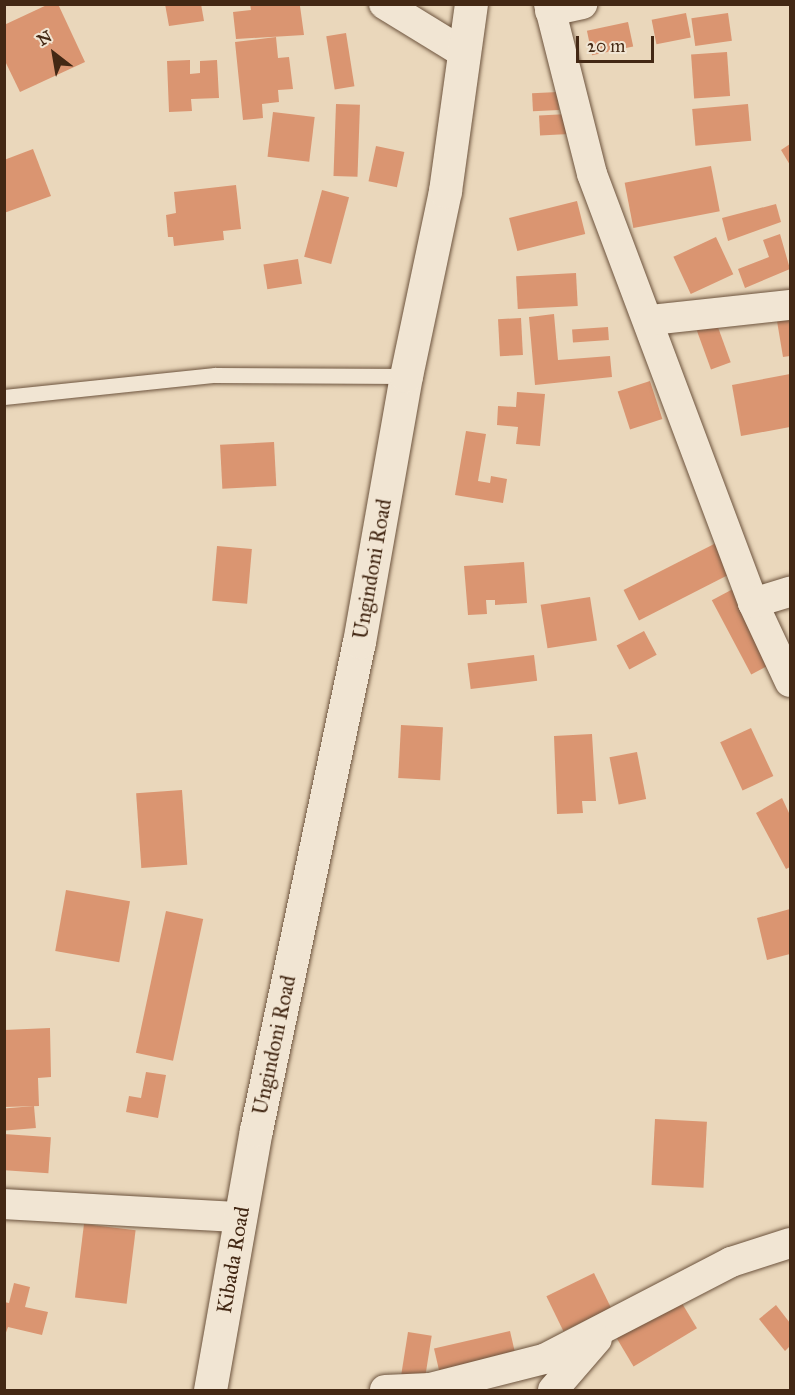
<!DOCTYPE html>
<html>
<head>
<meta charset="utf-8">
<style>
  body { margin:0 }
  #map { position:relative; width:795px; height:1395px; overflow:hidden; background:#ead7bb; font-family:"IM FELL Great Primer",serif }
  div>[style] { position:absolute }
  .building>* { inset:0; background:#da9571; transform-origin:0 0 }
  .roads { filter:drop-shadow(0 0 2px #6d543e) drop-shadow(0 0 2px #6d543e) }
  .lane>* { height:15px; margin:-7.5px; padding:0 7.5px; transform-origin:7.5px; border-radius:7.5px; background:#f1e5d3 }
  .street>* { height:30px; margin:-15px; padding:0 15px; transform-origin:15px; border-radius:15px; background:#f1e5d3 }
  .secondary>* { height:33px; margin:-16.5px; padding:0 16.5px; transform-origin:16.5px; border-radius:16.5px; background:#f1e5d3 }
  span { translate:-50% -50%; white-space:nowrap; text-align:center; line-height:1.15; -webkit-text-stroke:4.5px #f1e5d3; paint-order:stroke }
  .street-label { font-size:21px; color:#432814 }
  .frame { position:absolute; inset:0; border:6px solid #432814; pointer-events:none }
  .north { position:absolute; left:24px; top:24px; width:60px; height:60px; -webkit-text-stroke:4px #f1e5d3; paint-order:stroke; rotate:329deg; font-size:16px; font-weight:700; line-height:24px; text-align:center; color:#432814 }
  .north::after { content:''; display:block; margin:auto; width:21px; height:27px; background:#432814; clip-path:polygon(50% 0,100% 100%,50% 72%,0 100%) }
  .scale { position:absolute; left:576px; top:36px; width:78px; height:27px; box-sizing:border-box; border:3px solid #432814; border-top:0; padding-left:8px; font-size:18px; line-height:21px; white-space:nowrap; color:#432814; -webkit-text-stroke:4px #f1e5d3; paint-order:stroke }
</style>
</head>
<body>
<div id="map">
  <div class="building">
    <div style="clip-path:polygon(49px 4px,58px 4px,85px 62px,20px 92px,4px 59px,4px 25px)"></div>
    <div style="clip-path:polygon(165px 4px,201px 4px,204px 21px,169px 26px)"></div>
    <div style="clip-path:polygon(250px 4px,300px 6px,304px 35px,236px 39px,233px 12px,251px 10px)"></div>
    <div style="left:686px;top:13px;width:25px;height:35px;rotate:79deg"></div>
    <div style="left:728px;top:13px;width:28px;height:37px;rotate:82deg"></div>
    <div style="left:628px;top:22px;width:25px;height:42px;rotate:78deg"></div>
    <div style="left:346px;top:33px;width:54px;height:20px;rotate:81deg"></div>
    <div style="clip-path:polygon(276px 37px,278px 58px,289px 57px,293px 89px,278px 90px,279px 102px,262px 104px,263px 118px,243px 120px,235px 42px)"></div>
    <div style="left:727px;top:52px;width:44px;height:36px;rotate:86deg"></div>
    <div style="clip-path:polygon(190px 60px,190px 74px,200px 73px,200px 61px,217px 60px,219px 98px,191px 99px,192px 111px,169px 112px,167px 61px)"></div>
    <div style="left:558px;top:92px;width:18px;height:26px;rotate:87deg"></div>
    <div style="left:336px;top:104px;width:24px;height:72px;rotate:2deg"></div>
    <div style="left:748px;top:104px;width:37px;height:56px;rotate:85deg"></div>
    <div style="left:273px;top:112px;width:42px;height:45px;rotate:7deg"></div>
    <div style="left:568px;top:114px;width:20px;height:29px;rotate:87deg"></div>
    <div style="clip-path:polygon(790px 144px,790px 165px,781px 150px)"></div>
    <div style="left:376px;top:146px;width:29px;height:36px;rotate:12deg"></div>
    <div style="clip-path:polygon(33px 149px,51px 196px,4px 213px,4px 160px)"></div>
    <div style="left:711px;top:166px;width:46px;height:88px;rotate:79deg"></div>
    <div style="clip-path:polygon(236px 185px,241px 229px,223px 231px,224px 240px,174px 246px,173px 237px,168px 237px,166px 215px,176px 213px,174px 192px)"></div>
    <div style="left:322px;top:190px;width:28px;height:69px;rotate:15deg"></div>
    <div style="left:577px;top:201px;width:34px;height:70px;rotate:76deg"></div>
    <div style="clip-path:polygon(776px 204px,781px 222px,728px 241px,722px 218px)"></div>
    <div style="clip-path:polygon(780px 234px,790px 269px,745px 288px,738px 269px,769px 257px,763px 240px)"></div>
    <div style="left:716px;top:237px;width:41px;height:47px;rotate:65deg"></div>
    <div style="left:298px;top:259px;width:25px;height:35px;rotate:81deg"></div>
    <div style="left:576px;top:273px;width:33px;height:60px;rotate:87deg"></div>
    <div style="clip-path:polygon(790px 312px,790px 356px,783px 357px,776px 315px)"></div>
    <div style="clip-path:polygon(554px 314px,558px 360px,610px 356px,612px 377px,535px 385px,529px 317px)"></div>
    <div style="left:521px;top:318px;width:37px;height:23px;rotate:87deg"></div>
    <div style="left:715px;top:319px;width:46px;height:21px;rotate:70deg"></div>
    <div style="left:608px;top:327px;width:13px;height:36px;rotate:86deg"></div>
    <div style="clip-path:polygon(790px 374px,790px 427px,741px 436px,732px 385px)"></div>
    <div style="left:650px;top:381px;width:40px;height:34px;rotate:72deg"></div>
    <div style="clip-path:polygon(517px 392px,545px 394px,540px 446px,516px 444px,518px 427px,497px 425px,498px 406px,516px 407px)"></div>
    <div style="clip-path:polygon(466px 431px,486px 434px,478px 481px,490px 483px,491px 476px,507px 479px,503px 503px,455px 495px)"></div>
    <div style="left:274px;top:442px;width:44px;height:54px;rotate:87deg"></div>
    <div style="left:718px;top:542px;width:34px;height:106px;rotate:63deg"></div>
    <div style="left:217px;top:546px;width:35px;height:55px;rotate:5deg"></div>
    <div style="clip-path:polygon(524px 562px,527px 603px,495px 605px,495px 600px,486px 600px,487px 614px,468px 615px,464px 566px)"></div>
    <div style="left:733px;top:589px;width:84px;height:24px;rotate:62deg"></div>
    <div style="left:590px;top:597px;width:44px;height:50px;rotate:81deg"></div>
    <div style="left:644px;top:631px;width:27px;height:31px;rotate:62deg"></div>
    <div style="left:534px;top:655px;width:26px;height:67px;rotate:83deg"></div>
    <div style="left:401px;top:725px;width:42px;height:53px;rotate:3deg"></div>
    <div style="left:751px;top:728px;width:53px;height:34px;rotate:65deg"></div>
    <div style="clip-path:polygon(592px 734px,596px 801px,582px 801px,583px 813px,557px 814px,554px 736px)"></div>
    <div style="left:637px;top:752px;width:48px;height:28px;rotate:79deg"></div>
    <div style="left:182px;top:790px;width:75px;height:46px;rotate:86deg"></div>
    <div style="clip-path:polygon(782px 798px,790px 815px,790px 867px,786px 869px,756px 813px)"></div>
    <div style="left:66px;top:890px;width:65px;height:62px;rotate:10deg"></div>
    <div style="clip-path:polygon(790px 909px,790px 954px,767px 960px,757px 918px)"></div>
    <div style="left:166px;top:911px;width:38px;height:145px;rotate:12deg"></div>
    <div style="clip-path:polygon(50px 1028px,51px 1077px,38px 1078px,39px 1106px,4px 1107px,4px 1030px)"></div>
    <div style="clip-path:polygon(146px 1072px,166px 1075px,158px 1118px,126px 1112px,129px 1096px,141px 1098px)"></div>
    <div style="left:34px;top:1106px;width:22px;height:30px;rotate:85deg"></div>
    <div style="left:655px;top:1119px;width:52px;height:66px;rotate:3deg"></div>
    <div style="left:4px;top:1134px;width:47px;height:36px;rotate:4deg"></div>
    <div style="left:84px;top:1224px;width:52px;height:74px;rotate:7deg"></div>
    <div style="left:594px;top:1273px;width:39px;height:53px;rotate:64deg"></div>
    <div style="clip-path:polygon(14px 1283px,30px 1287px,25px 1307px,48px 1312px,42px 1335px,8px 1327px,4px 1338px,4px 1302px,9px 1303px)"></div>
    <div style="left:680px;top:1300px;width:33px;height:74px;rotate:59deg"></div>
    <div style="clip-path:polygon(776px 1305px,790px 1323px,790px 1346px,785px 1351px,759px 1319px)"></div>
    <div style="left:510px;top:1331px;width:27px;height:78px;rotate:77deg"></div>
    <div style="left:408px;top:1332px;width:24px;height:47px;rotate:9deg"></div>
  </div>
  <div class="roads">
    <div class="lane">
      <div style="left:4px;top:397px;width:212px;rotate:-6deg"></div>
      <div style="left:215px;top:375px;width:191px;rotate:0.3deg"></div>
    </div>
    <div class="street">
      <div style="left:384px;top:4px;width:94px;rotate:31.5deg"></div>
      <div style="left:549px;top:4px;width:175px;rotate:75.8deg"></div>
      <div style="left:592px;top:174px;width:458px;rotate:69.4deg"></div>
      <div style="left:753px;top:603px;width:87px;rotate:64.9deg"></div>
      <div style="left:550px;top:11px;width:33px;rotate:-12deg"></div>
      <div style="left:651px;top:320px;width:140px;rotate:-6.2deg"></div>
      <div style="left:753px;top:603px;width:39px;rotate:-17deg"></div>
      <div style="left:4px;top:1204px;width:236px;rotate:3.2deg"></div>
      <div style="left:385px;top:1390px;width:45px;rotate:-2.5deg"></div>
      <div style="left:430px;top:1388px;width:118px;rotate:-14.3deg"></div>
      <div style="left:544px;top:1359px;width:211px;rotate:-27.4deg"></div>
      <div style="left:731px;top:1262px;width:62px;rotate:-17.9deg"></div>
      <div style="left:553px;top:1390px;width:67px;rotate:-49.2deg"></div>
    </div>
    <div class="secondary">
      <div style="left:210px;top:1390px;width:264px;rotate:-80deg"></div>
      <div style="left:256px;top:1130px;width:499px;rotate:-78.1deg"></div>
      <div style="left:359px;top:642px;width:270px;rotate:-80deg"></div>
      <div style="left:406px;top:376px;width:189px;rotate:-78.1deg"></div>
      <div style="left:445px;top:191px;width:189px;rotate:-82.1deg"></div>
    </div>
  </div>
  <div class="street-label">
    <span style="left:372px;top:569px;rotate:-80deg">Ungindoni Road</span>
    <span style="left:274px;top:1045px;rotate:-78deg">Ungindoni Road</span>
    <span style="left:233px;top:1260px;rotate:-80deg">Kibada Road</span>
  </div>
  <div class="frame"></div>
  <div class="north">N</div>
  <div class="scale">20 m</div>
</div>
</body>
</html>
